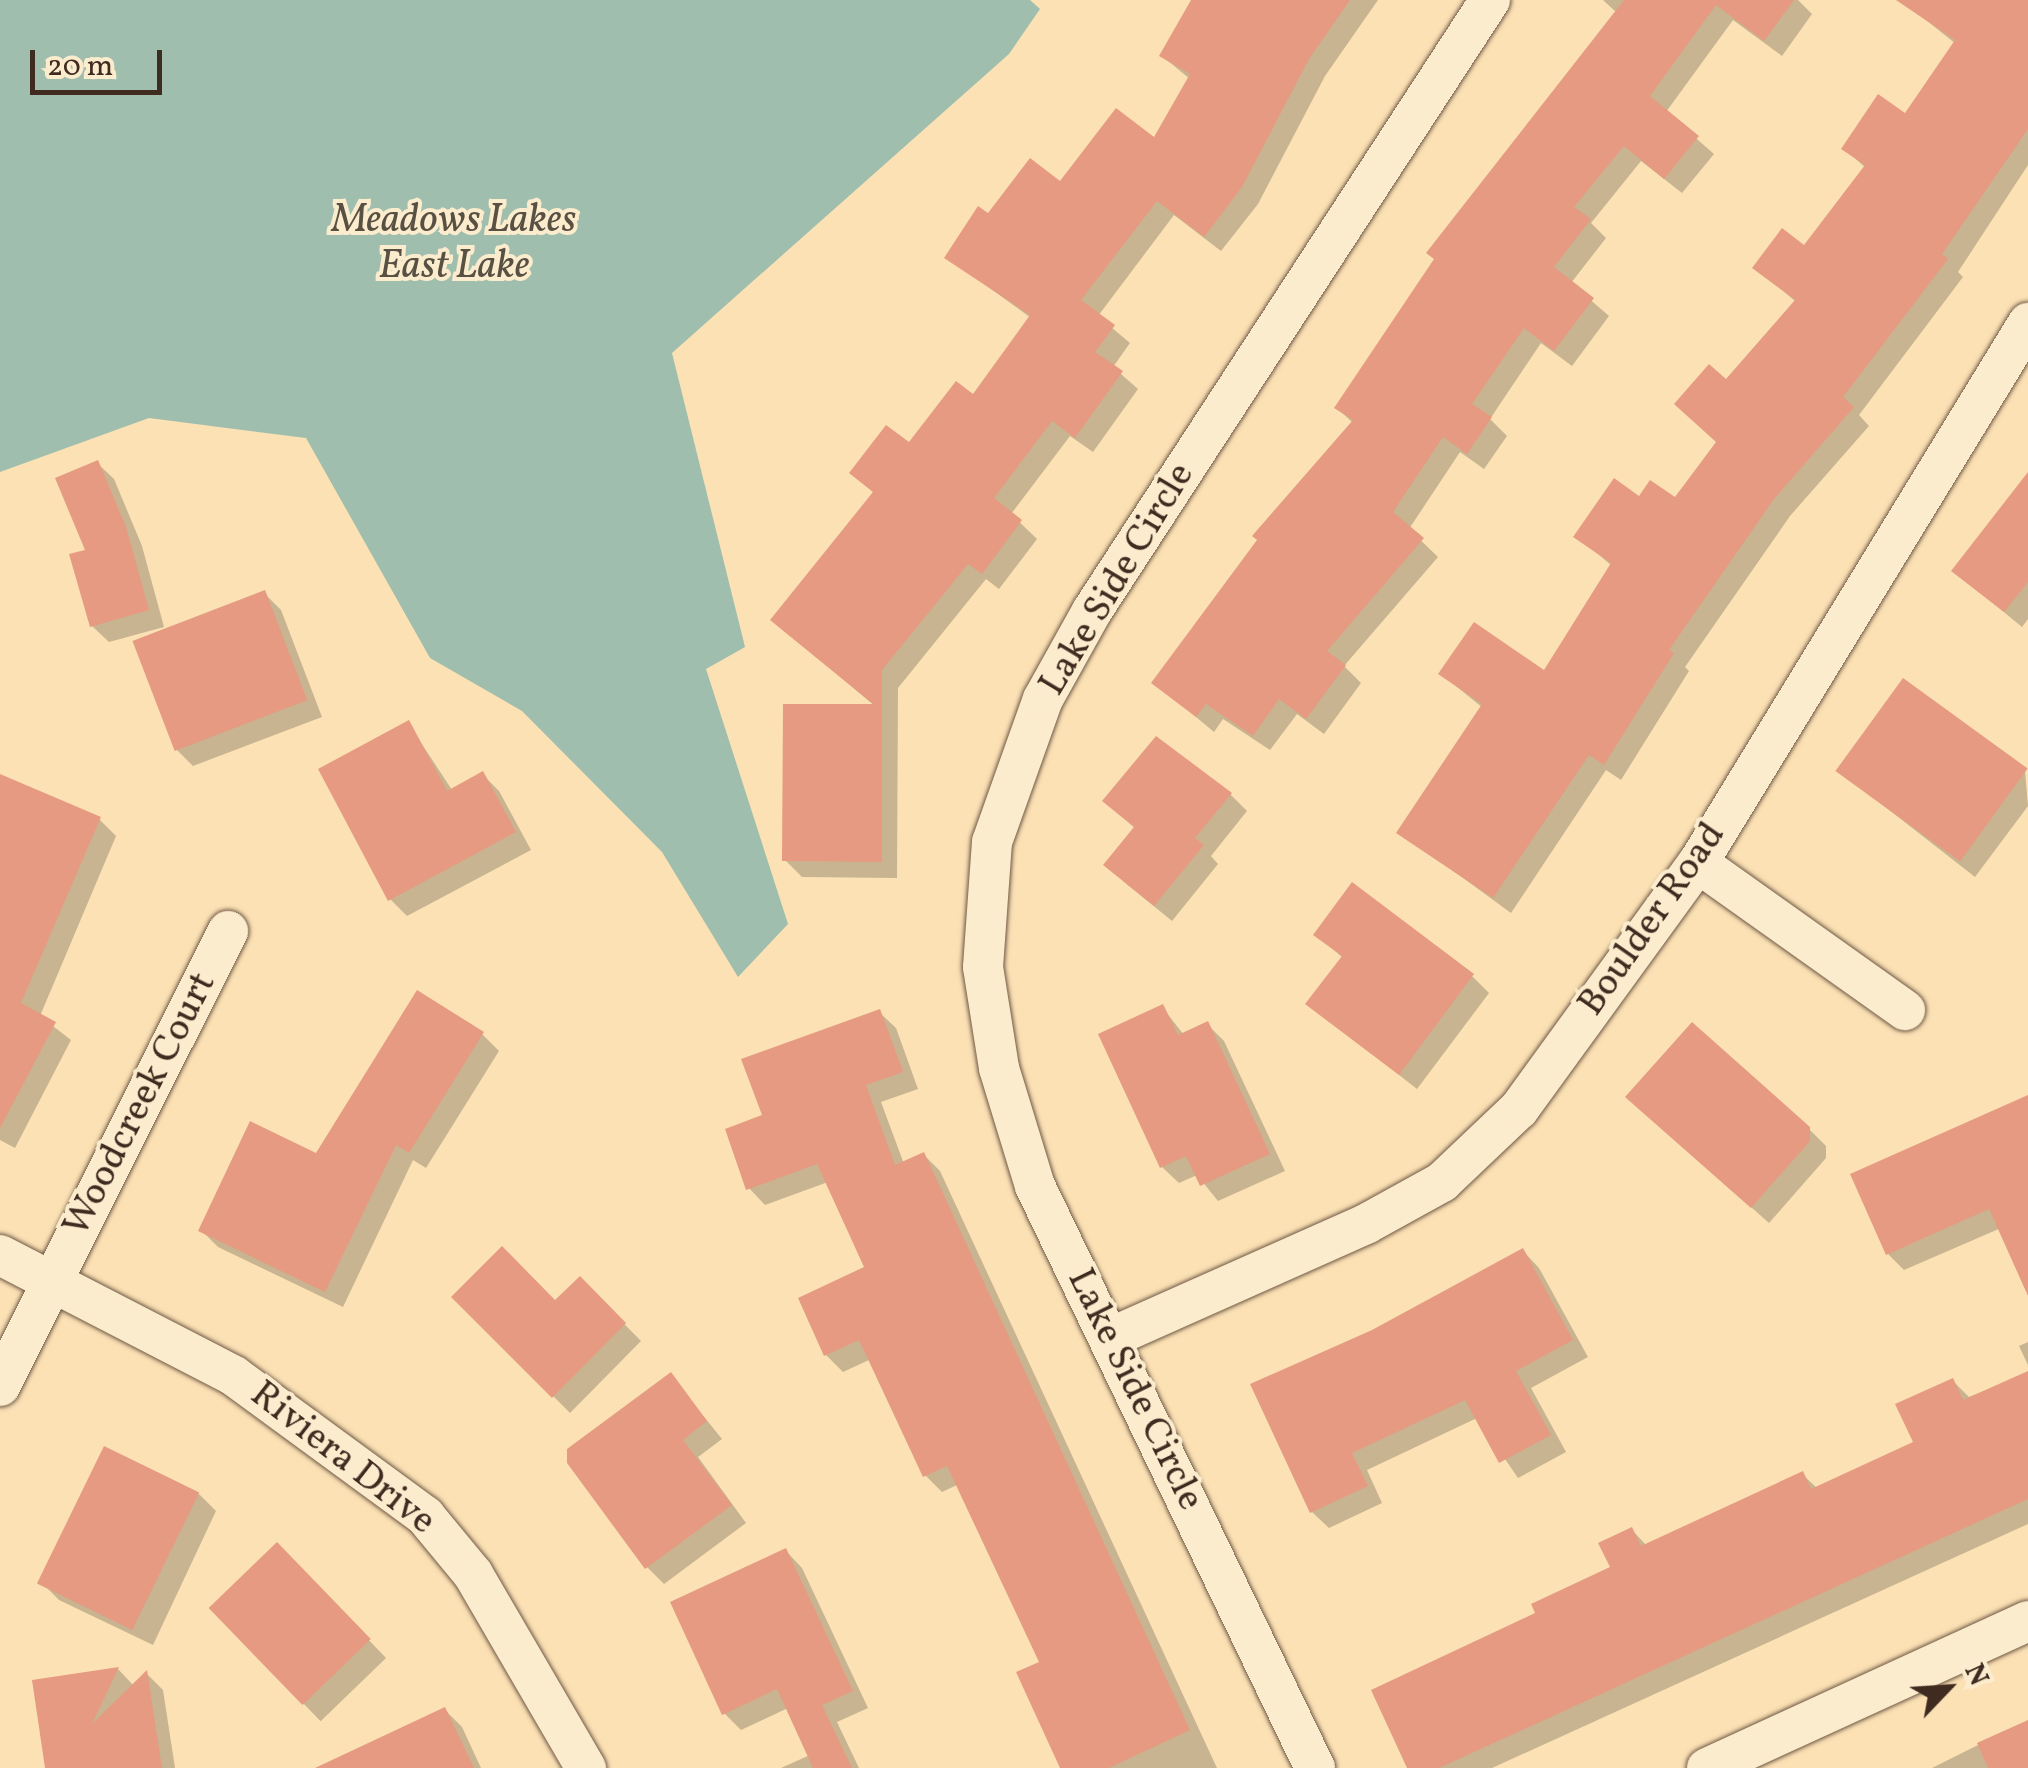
<!DOCTYPE html>
<html>
<head>
<meta charset="utf-8">
<style>
  body { margin:0 }
  #map { position:relative; width:2028px; height:1768px; overflow:hidden; background:#fbe1b4; font-family:Vollkorn,serif }
  div>[style] { position:absolute }
  .water>* { inset:0; background:#9fbead }
  .shadow>* { inset:0; background:#0003; transform-origin:0 0 }
  .building>* { inset:0; background:#e69a81; transform-origin:0 0 }
  .roads { filter:drop-shadow(0 0 2px #6f5845) drop-shadow(0 0 2px #6f5845) }
  .minor>* { height:40px; margin:-20px; padding:0 20px; transform-origin:20px; border-radius:20px; background:#fcecce }
  span { translate:-50% -50%; white-space:nowrap; text-align:center; line-height:1.15; -webkit-text-stroke:8px #fcecce; paint-order:stroke }
  .street-label { font-size:38px; color:#402b20 }
  .water-label { font-size:40px; color:#585043; font-style:italic }
  .north { position:absolute; left:1898px; top:1638px; width:100px; height:100px; -webkit-text-stroke:8px #fcecce; paint-order:stroke; rotate:65deg; font-size:28px; font-weight:700; line-height:40px; text-align:center; color:#402b20 }
  .north::after { content:''; display:block; margin:auto; width:35px; height:45px; background:#402b20; clip-path:polygon(50% 0,100% 100%,50% 72%,0 100%) }
  .scale { position:absolute; left:30px; top:50px; width:132px; height:45px; box-sizing:border-box; border:5px solid #402b20; border-top:0; padding-left:12px; font-size:30px; line-height:35px; white-space:nowrap; color:#402b20; -webkit-text-stroke:8px #fcecce; paint-order:stroke }
</style>
</head>
<body>
<div id="map">
  <div class="water">
    <div style="clip-path:polygon(0 0,1030px 0,1040px 9px,1009px 54px,672px 353px,745px 647px,706px 669px,788px 924px,738px 977px,662px 852px,522px 711px,430px 658px,306px 438px,149px 418px,0 472px)"></div>
  </div>
  <div class="shadow">
    <div style="clip-path:polygon(1194px 0,1378px 0,1325px 76px,1258px 204px,1221px 251px,1174px 215px,1098px 316px,1130px 343px,1113px 367px,1138px 389px,1093px 452px,1070px 436px,1011px 514px,1037px 539px,999px 589px,986px 579px,898px 688px,897px 878px,802px 877px,785px 860px,876px 707px,773px 620px,875px 494px,853px 473px,910px 446px,973px 398px,1031px 318px,947px 257px,989px 216px,1155px 141px,1190px 79px,1162px 56px)"></div>
    <div style="clip-path:polygon(1603px 0,1798px 0,1812px 14px,1782px 56px,1733px 20px,1666px 112px,1714px 154px,1682px 193px,1641px 161px,1591px 223px,1606px 238px,1571px 283px,1609px 316px,1572px 366px,1541px 343px,1490px 419px,1507px 436px,1484px 469px,1460px 452px,1409px 529px,1438px 557px,1344px 666px,1361px 683px,1324px 734px,1297px 714px,1270px 750px,1223px 719px,1214px 732px,1154px 682px,1353px 423px,1337px 408px,1617px 13px)"></div>
    <div style="clip-path:polygon(1901px 0,2028px 0,2028px 165px,1958px 272px,1963px 277px,1859px 415px,1869px 426px,1790px 516px,1685px 667px,1689px 671px,1621px 780px,1606px 770px,1511px 913px,1400px 832px,1483px 708px,1441px 674px,1545px 673px,1612px 566px,1577px 536px,1639px 499px,1676px 501px,1718px 443px,1726px 382px,1796px 302px,1756px 267px,1805px 248px,1866px 168px,1844px 149px,1906px 117px,1956px 44px)"></div>
    <div style="clip-path:polygon(97px 463px,114px 479px,142px 546px,164px 627px,109px 642px,92px 626px,89px 552px)"></div>
    <div style="clip-path:polygon(2028px 476px,2028px 619px,2022px 627px,1954px 571px)"></div>
    <div style="clip-path:polygon(264px 593px,281px 610px,322px 717px,193px 766px,176px 749px,136px 642px)"></div>
    <div style="clip-path:polygon(408px 723px,452px 790px,482px 774px,499px 791px,531px 850px,407px 916px,390px 899px)"></div>
    <div style="clip-path:polygon(1838px 770px,2025px 771px,2028px 806px,1975px 877px)"></div>
    <div style="clip-path:polygon(0 779px,99px 819px,116px 836px,40px 1016px,71px 1040px,15px 1148px,0 1140px)"></div>
    <div style="clip-path:polygon(1231px 795px,1247px 811px,1211px 856px,1218px 864px,1172px 921px,1123px 881px,1136px 829px,1105px 801px)"></div>
    <div style="clip-path:polygon(1317px 935px,1472px 976px,1489px 993px,1417px 1089px,1309px 1004px,1343px 958px)"></div>
    <div style="clip-path:polygon(1162px 1007px,1184px 1035px,1207px 1024px,1224px 1041px,1285px 1171px,1218px 1201px,1197px 1175px,1179px 1183px,1162px 1167px)"></div>
    <div style="clip-path:polygon(879px 1012px,896px 1028px,918px 1089px,881px 1102px,904px 1164px,924px 1155px,940px 1171px,1217px 1768px,1063px 1768px,1042px 1663px,959px 1484px,942px 1492px,925px 1475px,871px 1359px,843px 1372px,826px 1355px,868px 1268px,828px 1182px,765px 1205px,749px 1188px,765px 1117px)"></div>
    <div style="clip-path:polygon(482px 1034px,499px 1051px,426px 1168px,413px 1160px,343px 1307px,218px 1247px,201px 1230px,317px 1156px)"></div>
    <div style="clip-path:polygon(2028px 1107px,2028px 1268px,2001px 1228px,1904px 1270px,1888px 1254px)"></div>
    <div style="clip-path:polygon(1645px 1113px,1809px 1129px,1826px 1146px,1826px 1158px,1769px 1223px)"></div>
    <div style="clip-path:polygon(1523px 1251px,1539px 1268px,1588px 1357px,1531px 1388px,1566px 1452px,1518px 1478px,1477px 1418px,1367px 1470px,1382px 1503px,1329px 1528px,1312px 1512px,1373px 1332px)"></div>
    <div style="clip-path:polygon(580px 1279px,641px 1341px,570px 1413px,455px 1297px,555px 1304px)"></div>
    <div style="clip-path:polygon(2028px 1342px,2028px 1365px,2019px 1346px)"></div>
    <div style="clip-path:polygon(2028px 1374px,2028px 1524px,1492px 1768px,1410px 1768px,1539px 1614px,1613px 1569px,1632px 1530px,1647px 1546px,1802px 1474px,1818px 1489px,1916px 1443px,1953px 1381px,1969px 1397px)"></div>
    <div style="clip-path:polygon(671px 1376px,722px 1439px,698px 1457px,746px 1523px,664px 1584px,647px 1567px)"></div>
    <div style="clip-path:polygon(199px 1494px,216px 1511px,153px 1645px,59px 1600px,42px 1583px)"></div>
    <div style="left:277px;top:1545px;width:157px;height:91px;rotate:46deg"></div>
    <div style="clip-path:polygon(786px 1551px,802px 1568px,868px 1708px,837px 1722px,859px 1768px,781px 1768px,810px 1755px,788px 1708px,741px 1730px,724px 1713px)"></div>
    <div style="clip-path:polygon(118px 1669px,134px 1686px,147px 1674px,163px 1690px,175px 1768px,48px 1768px)"></div>
    <div style="clip-path:polygon(445px 1710px,462px 1727px,481px 1768px,338px 1768px)"></div>
    <div style="clip-path:polygon(2028px 1723px,2028px 1768px,1932px 1768px,1978px 1745px)"></div>
  </div>
  <div class="building">
    <div style="clip-path:polygon(1191px 0,1350px 0,1309px 59px,1242px 187px,1204px 237px,1157px 201px,1081px 300px,1115px 325px,1095px 352px,1123px 371px,1075px 438px,1052px 421px,994px 498px,1022px 520px,982px 574px,968px 564px,882px 670px,882px 862px,782px 861px,783px 704px,873px 704px,770px 620px,873px 492px,849px 473px,886px 425px,909px 442px,956px 381px,973px 394px,1030px 315px,944px 258px,978px 206px,988px 213px,1030px 158px,1060px 181px,1116px 108px,1154px 137px,1190px 74px,1159px 56px)"></div>
    <div style="clip-path:polygon(1624px 0,1794px 0,1764px 41px,1716px 5px,1650px 96px,1699px 136px,1664px 179px,1624px 146px,1574px 207px,1591px 219px,1554px 267px,1594px 298px,1554px 351px,1524px 328px,1472px 404px,1492px 417px,1467px 454px,1443px 437px,1393px 512px,1424px 538px,1327px 651px,1346px 665px,1306px 719px,1279px 699px,1253px 736px,1206px 704px,1196px 717px,1151px 683px,1257px 540px,1252px 536px,1353px 420px,1334px 408px,1434px 259px,1426px 253px)"></div>
    <div style="clip-path:polygon(1896px 0,2028px 0,2028px 129px,1942px 254px,1948px 259px,1843px 397px,1854px 407px,1774px 499px,1669px 650px,1674px 653px,1604px 765px,1589px 755px,1493px 898px,1396px 833px,1482px 704px,1438px 674px,1474px 622px,1544px 670px,1611px 563px,1573px 537px,1614px 478px,1639px 496px,1650px 480px,1675px 497px,1716px 442px,1674px 404px,1709px 364px,1726px 379px,1795px 300px,1752px 268px,1782px 228px,1804px 245px,1865px 165px,1841px 149px,1878px 94px,1905px 113px,1955px 40px)"></div>
    <div style="clip-path:polygon(98px 460px,126px 527px,149px 610px,90px 627px,69px 554px,85px 550px,55px 478px)"></div>
    <div style="clip-path:polygon(2028px 472px,2028px 582px,2004px 612px,1951px 571px)"></div>
    <div style="left:265px;top:590px;width:118px;height:142px;rotate:69deg"></div>
    <div style="left:1903px;top:678px;width:154px;height:115px;rotate:36deg"></div>
    <div style="clip-path:polygon(409px 720px,447px 791px,483px 771px,516px 832px,388px 901px,318px 769px)"></div>
    <div style="clip-path:polygon(1156px 736px,1232px 793px,1195px 838px,1204px 845px,1154px 906px,1103px 865px,1134px 827px,1102px 801px)"></div>
    <div style="clip-path:polygon(0 774px,101px 817px,21px 1003px,56px 1022px,0 1128px)"></div>
    <div style="clip-path:polygon(1352px 882px,1474px 974px,1399px 1075px,1305px 1004px,1342px 956px,1313px 935px)"></div>
    <div style="clip-path:polygon(417px 990px,484px 1032px,409px 1153px,396px 1145px,325px 1292px,198px 1231px,250px 1121px,316px 1153px)"></div>
    <div style="clip-path:polygon(1163px 1004px,1178px 1035px,1208px 1021px,1270px 1154px,1200px 1186px,1186px 1156px,1160px 1168px,1098px 1034px)"></div>
    <div style="clip-path:polygon(880px 1009px,903px 1072px,866px 1085px,895px 1165px,924px 1152px,1190px 1730px,1109px 1768px,1060px 1768px,1016px 1672px,1039px 1662px,947px 1466px,923px 1477px,859px 1340px,824px 1356px,798px 1298px,864px 1267px,817px 1164px,746px 1190px,725px 1129px,762px 1115px,741px 1059px)"></div>
    <div style="clip-path:polygon(1692px 1022px,1810px 1127px,1810px 1141px,1751px 1208px,1625px 1097px)"></div>
    <div style="clip-path:polygon(2028px 1095px,2028px 1296px,1989px 1209px,1886px 1255px,1850px 1174px)"></div>
    <div style="clip-path:polygon(502px 1246px,555px 1300px,580px 1276px,626px 1323px,552px 1398px,451px 1297px)"></div>
    <div style="clip-path:polygon(1523px 1248px,1573px 1340px,1516px 1371px,1551px 1435px,1499px 1463px,1465px 1400px,1352px 1453px,1368px 1486px,1310px 1513px,1250px 1384px,1372px 1330px)"></div>
    <div style="clip-path:polygon(2028px 1371px,2028px 1499px,1439px 1768px,1407px 1768px,1371px 1690px,1535px 1613px,1531px 1604px,1610px 1567px,1598px 1543px,1632px 1527px,1641px 1546px,1803px 1471px,1811px 1489px,1913px 1442px,1895px 1404px,1953px 1378px,1963px 1400px)"></div>
    <div style="clip-path:polygon(671px 1372px,707px 1421px,683px 1440px,732px 1505px,645px 1569px,567px 1463px,567px 1449px)"></div>
    <div style="left:104px;top:1446px;width:106px;height:153px;rotate:26deg"></div>
    <div style="left:277px;top:1542px;width:135px;height:95px;rotate:46deg"></div>
    <div style="clip-path:polygon(786px 1548px,853px 1691px,822px 1705px,852px 1768px,813px 1768px,777px 1689px,722px 1715px,670px 1602px)"></div>
    <div style="clip-path:polygon(119px 1667px,92px 1724px,147px 1670px,162px 1768px,45px 1768px,32px 1680px)"></div>
    <div style="clip-path:polygon(445px 1707px,474px 1768px,315px 1768px)"></div>
    <div style="clip-path:polygon(2028px 1720px,2028px 1768px,1988px 1768px,1977px 1743px)"></div>
  </div>
  <div class="roads">
    <div class="minor">
      <div style="left:1698px;top:863px;width:254px;rotate:35.4deg"></div>
      <div style="left:0;top:1255px;width:263px;rotate:27.3deg"></div>
      <div style="left:234px;top:1376px;width:237px;rotate:36.2deg"></div>
      <div style="left:425px;top:1516px;width:75px;rotate:50.4deg"></div>
      <div style="left:473px;top:1574px;width:225px;rotate:59.8deg"></div>
      <div style="left:1110px;top:1338px;width:280px;rotate:-24deg"></div>
      <div style="left:1366px;top:1224px;width:87px;rotate:-28.9deg"></div>
      <div style="left:1442px;top:1182px;width:106px;rotate:-43.5deg"></div>
      <div style="left:1519px;top:1109px;width:304px;rotate:-54deg"></div>
      <div style="left:1698px;top:863px;width:633px;rotate:-58.57deg"></div>
      <div style="left:0;top:1386px;width:509px;rotate:-63.38deg"></div>
      <div style="left:1315px;top:1768px;width:646px;rotate:-115.69deg"></div>
      <div style="left:1035px;top:1186px;width:123px;rotate:-107deg"></div>
      <div style="left:999px;top:1068px;width:102px;rotate:-99deg"></div>
      <div style="left:983px;top:967px;width:125px;rotate:-85.9deg"></div>
      <div style="left:992px;top:842px;width:152px;rotate:-70.4deg"></div>
      <div style="left:1043px;top:699px;width:101px;rotate:-60.9deg"></div>
      <div style="left:1092px;top:611px;width:729px;rotate:-56.92deg"></div>
      <div style="left:1707px;top:1768px;width:353px;rotate:-24.6deg"></div>
    </div>
  </div>
  <div class="street-label">
    <span style="left:1118px;top:580px;rotate:-59deg">Lake Side Circle</span>
    <span style="left:1653px;top:920px;rotate:-55deg">Boulder Road</span>
    <span style="left:141px;top:1105px;rotate:-63deg">Woodcreek Court</span>
    <span style="left:1134px;top:1390px;rotate:64deg">Lake Side Circle</span>
    <span style="left:342px;top:1459px;rotate:38deg">Riviera Drive</span>
  </div>
  <div class="water-label">
    <span style="left:454px;top:244px">Meadows Lakes<br>East Lake</span>
  </div>
  <div class="north">N</div>
  <div class="scale">20 m</div>
</div>
</body>
</html>
